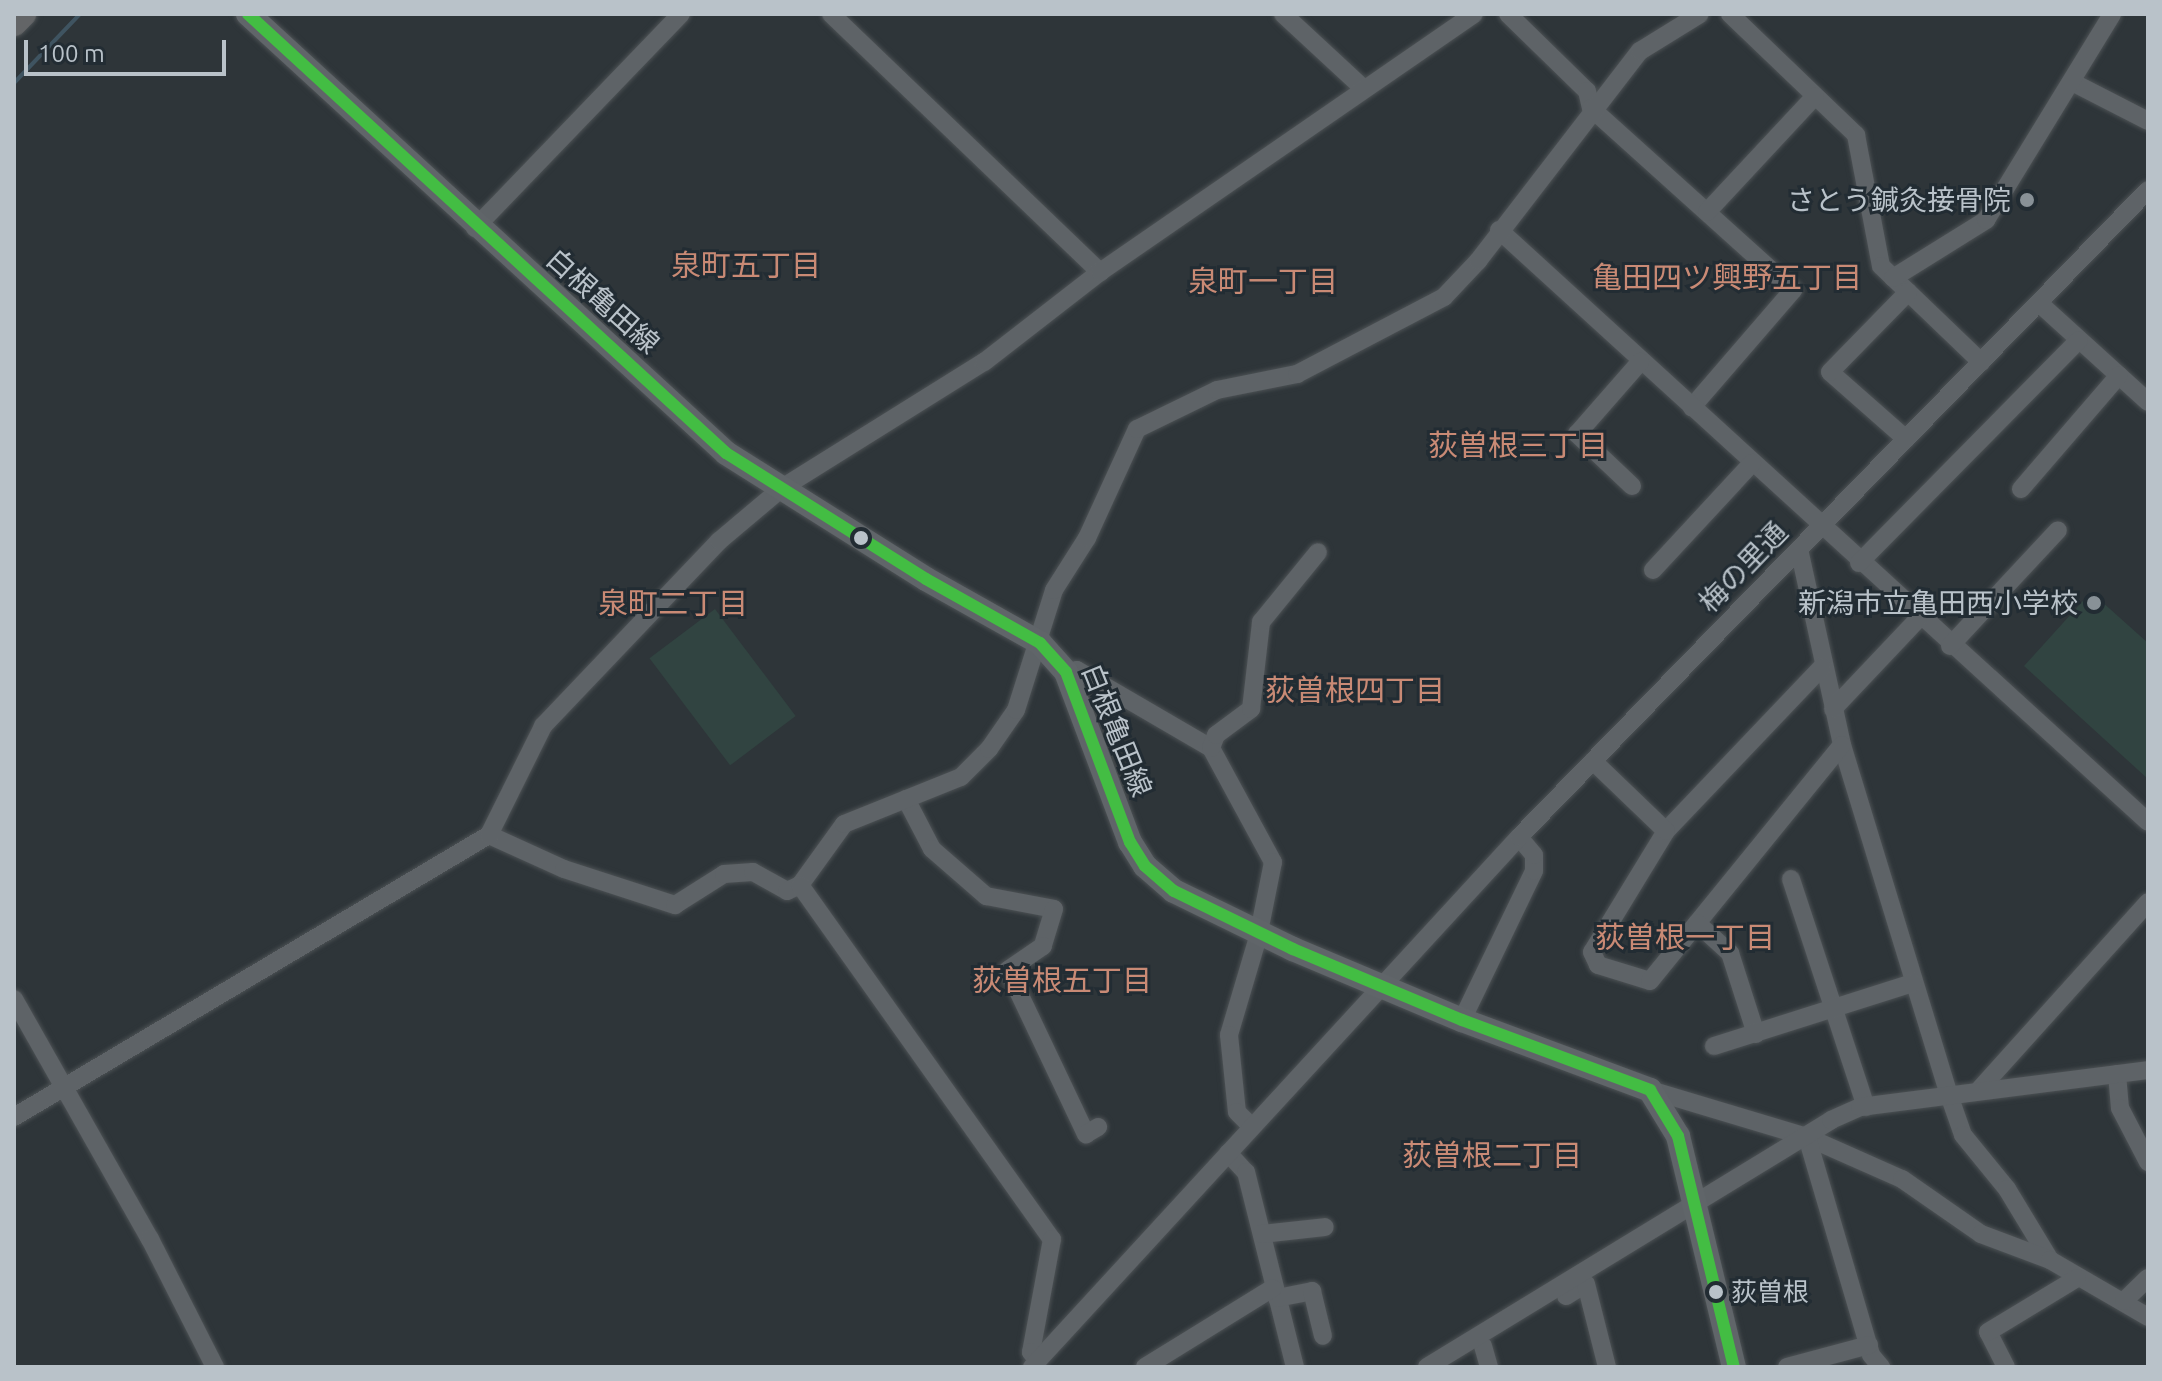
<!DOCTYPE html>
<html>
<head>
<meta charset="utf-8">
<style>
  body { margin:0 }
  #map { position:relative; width:2162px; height:1381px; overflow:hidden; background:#2e3539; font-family:Ubuntu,"Noto Sans JP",sans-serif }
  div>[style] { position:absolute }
  .green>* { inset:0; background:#314441; transform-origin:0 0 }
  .stream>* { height:4px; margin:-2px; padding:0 2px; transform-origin:2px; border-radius:2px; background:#3f5461 }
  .roads { filter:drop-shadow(0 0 2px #4c5154) drop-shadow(0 0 2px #4c5154) }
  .minor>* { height:18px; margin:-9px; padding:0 9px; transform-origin:9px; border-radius:9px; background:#5e6367 }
  .major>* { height:24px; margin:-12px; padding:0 12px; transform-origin:12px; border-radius:12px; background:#606569 }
  .highway>* { height:26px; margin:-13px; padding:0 13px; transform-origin:13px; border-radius:13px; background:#636567 }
  .bus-1>* { height:12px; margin:-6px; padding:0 6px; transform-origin:6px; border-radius:6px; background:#43bd43 }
  .dots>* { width:22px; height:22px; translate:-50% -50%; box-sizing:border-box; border:4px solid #222c33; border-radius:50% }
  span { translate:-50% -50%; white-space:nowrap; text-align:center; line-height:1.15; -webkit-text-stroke:6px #222c33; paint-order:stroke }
  .bus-label { font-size:26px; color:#b9c2c9 }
  .left { translate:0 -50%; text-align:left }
  .poi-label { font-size:28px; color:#b9c2c9 }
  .right { translate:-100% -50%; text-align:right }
  .street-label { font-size:28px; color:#b9c2c9 }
  .neighbourhood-label { font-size:30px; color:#c98a75 }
  .frame { position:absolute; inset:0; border:16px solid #b9c2c9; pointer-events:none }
  .scale { position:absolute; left:24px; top:40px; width:202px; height:36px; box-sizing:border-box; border:4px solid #b9c2c9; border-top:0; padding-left:10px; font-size:24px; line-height:28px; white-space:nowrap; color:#b9c2c9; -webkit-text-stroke:6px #222c33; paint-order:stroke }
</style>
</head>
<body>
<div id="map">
  <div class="green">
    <div style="clip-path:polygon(2091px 592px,2148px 643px,2148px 779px,2024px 666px)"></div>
    <div style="left:715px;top:609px;width:134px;height:82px;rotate:53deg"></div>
  </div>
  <div class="stream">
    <div style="left:14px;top:83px;width:95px;rotate:-46.3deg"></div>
  </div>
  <div class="roads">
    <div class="minor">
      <div style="left:831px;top:14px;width:373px;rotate:43.8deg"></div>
      <div style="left:1283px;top:14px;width:110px;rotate:42.8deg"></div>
      <div style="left:1508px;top:14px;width:110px;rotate:44.3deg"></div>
      <div style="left:1587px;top:91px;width:17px;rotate:77deg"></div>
      <div style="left:1591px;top:108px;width:272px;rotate:42deg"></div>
      <div style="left:1793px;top:290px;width:155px;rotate:130.8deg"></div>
      <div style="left:1730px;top:14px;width:175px;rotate:43.8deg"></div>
      <div style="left:1856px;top:135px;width:133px;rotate:79.2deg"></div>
      <div style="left:1881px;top:266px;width:139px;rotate:43.8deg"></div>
      <div style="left:2072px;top:82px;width:85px;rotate:27.2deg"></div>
      <div style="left:1707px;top:212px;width:158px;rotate:-47deg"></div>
      <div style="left:475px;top:228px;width:297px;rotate:-46.1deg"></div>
      <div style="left:1499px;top:230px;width:878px;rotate:42.37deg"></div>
      <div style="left:1893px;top:278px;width:110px;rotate:-31.9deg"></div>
      <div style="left:1986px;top:220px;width:241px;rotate:-58.5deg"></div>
      <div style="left:2039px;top:303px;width:147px;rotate:42.2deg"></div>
      <div style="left:1906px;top:439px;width:101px;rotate:-138.6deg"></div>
      <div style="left:1830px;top:372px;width:112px;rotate:-45.7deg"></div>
      <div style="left:1632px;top:486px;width:76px;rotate:-136.6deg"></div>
      <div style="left:1577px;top:434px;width:96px;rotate:-48.8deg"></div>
      <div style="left:2021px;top:489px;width:150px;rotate:-49.3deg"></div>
      <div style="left:1799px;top:549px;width:201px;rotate:77.6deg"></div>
      <div style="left:1842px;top:745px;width:366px;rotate:73deg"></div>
      <div style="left:1949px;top:1095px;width:42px;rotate:70.7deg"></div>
      <div style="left:1963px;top:1135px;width:70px;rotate:50.8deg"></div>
      <div style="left:2007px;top:1189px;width:83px;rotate:58.8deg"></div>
      <div style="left:1859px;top:563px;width:313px;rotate:-45.4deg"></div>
      <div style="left:1653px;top:570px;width:146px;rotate:-47.2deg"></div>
      <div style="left:1950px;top:646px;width:158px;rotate:-47deg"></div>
      <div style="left:1822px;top:667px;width:226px;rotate:133.6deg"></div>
      <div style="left:1666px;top:831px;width:142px;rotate:121.4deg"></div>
      <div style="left:1592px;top:952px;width:14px;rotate:65deg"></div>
      <div style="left:1598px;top:965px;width:54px;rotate:17.1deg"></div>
      <div style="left:1650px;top:981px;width:304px;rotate:-50.9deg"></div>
      <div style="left:1066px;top:672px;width:11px;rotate:-10deg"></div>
      <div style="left:1077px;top:670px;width:155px;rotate:30.2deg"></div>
      <div style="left:1211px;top:748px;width:130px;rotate:61.5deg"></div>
      <div style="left:1273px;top:862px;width:76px;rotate:101.3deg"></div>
      <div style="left:1258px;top:937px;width:102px;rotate:106.5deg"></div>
      <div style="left:1229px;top:1035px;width:77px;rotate:84.1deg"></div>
      <div style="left:1237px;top:1112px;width:20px;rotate:45deg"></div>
      <div style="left:1833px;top:709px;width:125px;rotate:-46.6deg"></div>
      <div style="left:1211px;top:748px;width:14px;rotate:-69deg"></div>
      <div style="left:1216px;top:735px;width:44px;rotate:-36.6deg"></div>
      <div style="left:1251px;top:709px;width:88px;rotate:-83.4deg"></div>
      <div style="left:1261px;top:622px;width:90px;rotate:-50.8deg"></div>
      <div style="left:1593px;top:761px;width:101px;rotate:43.8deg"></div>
      <div style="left:906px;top:799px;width:56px;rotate:62.5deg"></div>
      <div style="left:932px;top:849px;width:72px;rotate:41deg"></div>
      <div style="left:986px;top:896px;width:69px;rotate:10.8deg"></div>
      <div style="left:1054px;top:909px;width:39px;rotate:107deg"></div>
      <div style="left:1043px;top:946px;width:42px;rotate:145.6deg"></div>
      <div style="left:1008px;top:970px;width:182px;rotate:64.6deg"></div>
      <div style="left:1086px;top:1134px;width:14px;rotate:-30deg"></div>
      <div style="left:489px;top:835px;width:82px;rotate:24.4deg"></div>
      <div style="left:564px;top:869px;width:117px;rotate:18deg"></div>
      <div style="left:675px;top:905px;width:58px;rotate:-32.3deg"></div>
      <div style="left:724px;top:874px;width:29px;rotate:-4deg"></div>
      <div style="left:753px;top:872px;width:39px;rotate:29deg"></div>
      <div style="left:787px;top:891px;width:14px;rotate:-25deg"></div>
      <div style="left:800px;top:885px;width:75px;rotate:-54.2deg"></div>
      <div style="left:844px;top:824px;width:126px;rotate:-21.9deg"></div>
      <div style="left:961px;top:777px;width:40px;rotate:-45deg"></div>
      <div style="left:989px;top:749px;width:47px;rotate:-55.3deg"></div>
      <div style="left:1016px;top:710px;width:126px;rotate:-72.4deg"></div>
      <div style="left:1054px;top:590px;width:62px;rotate:-57.6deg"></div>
      <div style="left:1087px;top:538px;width:120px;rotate:-65.4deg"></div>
      <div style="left:1137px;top:429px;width:89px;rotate:-26deg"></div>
      <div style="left:1217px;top:390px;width:82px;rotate:-11.3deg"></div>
      <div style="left:1297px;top:374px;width:166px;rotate:-27.6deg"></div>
      <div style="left:1444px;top:297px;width:50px;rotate:-46.6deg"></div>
      <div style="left:1478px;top:261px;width:265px;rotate:-52.4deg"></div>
      <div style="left:1640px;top:51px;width:70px;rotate:-31.7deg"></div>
      <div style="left:1791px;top:879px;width:240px;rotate:71.8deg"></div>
      <div style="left:800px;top:885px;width:435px;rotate:54.6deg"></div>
      <div style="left:1052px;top:1239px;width:115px;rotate:100.5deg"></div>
      <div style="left:1031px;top:1352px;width:11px;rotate:52deg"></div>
      <div style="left:1697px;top:923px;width:45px;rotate:42.3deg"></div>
      <div style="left:1730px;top:953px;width:85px;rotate:72.2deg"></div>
      <div style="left:14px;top:999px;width:276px;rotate:60.5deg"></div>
      <div style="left:150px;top:1239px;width:144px;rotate:63.1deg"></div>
      <div style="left:1462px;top:1020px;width:165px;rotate:-64.2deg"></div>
      <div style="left:1534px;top:871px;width:16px;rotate:-90deg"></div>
      <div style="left:1534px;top:855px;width:23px;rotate:-130deg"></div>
      <div style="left:1714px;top:1046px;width:209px;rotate:-17.6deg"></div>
      <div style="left:2117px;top:1074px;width:34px;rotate:85deg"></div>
      <div style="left:2120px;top:1108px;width:61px;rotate:62.6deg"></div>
      <div style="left:1650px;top:1090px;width:164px;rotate:16.7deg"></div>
      <div style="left:1807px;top:1137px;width:104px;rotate:23.9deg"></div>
      <div style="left:1902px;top:1179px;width:96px;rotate:34.8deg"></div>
      <div style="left:1981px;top:1234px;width:74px;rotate:20.6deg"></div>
      <div style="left:2050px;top:1260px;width:113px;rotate:30.2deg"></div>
      <div style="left:1978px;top:1091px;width:254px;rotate:-48deg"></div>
      <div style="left:14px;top:1117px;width:552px;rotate:-30.7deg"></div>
      <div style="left:489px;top:835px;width:122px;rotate:-63.6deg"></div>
      <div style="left:543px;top:726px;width:255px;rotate:-46.4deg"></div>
      <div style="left:719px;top:541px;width:82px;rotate:-40.1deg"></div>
      <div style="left:782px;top:488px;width:238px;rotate:-32deg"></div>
      <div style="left:984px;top:362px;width:147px;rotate:-37.8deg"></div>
      <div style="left:1100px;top:272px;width:454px;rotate:-34.6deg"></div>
      <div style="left:1807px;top:1137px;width:227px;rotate:73.6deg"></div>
      <div style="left:1871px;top:1355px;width:16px;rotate:50deg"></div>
      <div style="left:1228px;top:1153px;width:26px;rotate:47deg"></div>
      <div style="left:1246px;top:1172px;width:201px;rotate:75.9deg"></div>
      <div style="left:1262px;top:1234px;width:63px;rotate:-6.3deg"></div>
      <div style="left:1566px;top:1296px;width:23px;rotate:-31deg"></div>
      <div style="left:1586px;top:1284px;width:86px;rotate:75.8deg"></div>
      <div style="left:1277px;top:1298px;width:36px;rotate:-11deg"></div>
      <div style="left:1312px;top:1291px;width:46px;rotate:76.3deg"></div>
      <div style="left:2124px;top:1301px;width:33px;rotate:-44deg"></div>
      <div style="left:1483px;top:1346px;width:22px;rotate:74deg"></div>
      <div style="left:1032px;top:1367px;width:720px;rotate:-47.42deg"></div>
      <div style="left:1519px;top:837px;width:902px;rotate:-45.81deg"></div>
      <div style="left:1145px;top:1367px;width:150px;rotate:-31.7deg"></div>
      <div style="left:1427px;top:1367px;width:474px;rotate:-31.4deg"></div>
      <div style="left:1831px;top:1120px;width:32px;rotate:-24deg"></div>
      <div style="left:1860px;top:1107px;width:290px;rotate:-7.3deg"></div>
      <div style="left:1787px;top:1367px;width:85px;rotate:-15deg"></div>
      <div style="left:2006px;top:1367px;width:39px;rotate:-117deg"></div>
      <div style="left:1988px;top:1332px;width:104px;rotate:-31.2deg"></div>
    </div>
    <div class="major">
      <div style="left:248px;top:14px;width:649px;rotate:42.56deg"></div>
      <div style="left:726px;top:453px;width:236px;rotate:32.2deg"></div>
      <div style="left:926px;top:579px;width:131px;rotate:29.3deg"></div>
      <div style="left:1040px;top:643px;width:39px;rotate:48deg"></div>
      <div style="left:1066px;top:672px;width:182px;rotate:69.4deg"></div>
      <div style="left:1130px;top:842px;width:28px;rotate:58deg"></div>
      <div style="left:1145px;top:866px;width:38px;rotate:41deg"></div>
      <div style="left:1174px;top:891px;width:132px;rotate:26deg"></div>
      <div style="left:1293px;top:949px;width:183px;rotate:22.8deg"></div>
      <div style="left:1462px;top:1020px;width:201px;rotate:20.4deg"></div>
      <div style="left:1650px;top:1090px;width:54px;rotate:58.7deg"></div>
      <div style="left:1678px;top:1136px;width:238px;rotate:76.4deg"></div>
    </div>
    <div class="highway">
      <div style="left:14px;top:23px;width:13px;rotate:-45deg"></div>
    </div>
  </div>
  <div class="bus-1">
    <div style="left:248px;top:14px;width:649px;rotate:42.56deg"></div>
    <div style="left:726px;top:453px;width:236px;rotate:32.2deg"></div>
    <div style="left:926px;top:579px;width:131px;rotate:29.3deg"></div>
    <div style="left:1040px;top:643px;width:39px;rotate:48deg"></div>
    <div style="left:1066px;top:672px;width:182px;rotate:69.4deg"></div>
    <div style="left:1130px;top:842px;width:28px;rotate:58deg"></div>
    <div style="left:1145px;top:866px;width:38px;rotate:41deg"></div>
    <div style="left:1174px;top:891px;width:132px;rotate:26deg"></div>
    <div style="left:1293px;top:949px;width:183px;rotate:22.8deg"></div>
    <div style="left:1462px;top:1020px;width:201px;rotate:20.4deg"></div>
    <div style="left:1650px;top:1090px;width:54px;rotate:58.7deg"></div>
    <div style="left:1678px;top:1136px;width:238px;rotate:76.4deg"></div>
  </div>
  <div class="dots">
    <div style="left:2027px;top:200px;background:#889197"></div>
    <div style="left:861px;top:538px;background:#b9c2c9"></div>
    <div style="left:2094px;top:603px;background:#889197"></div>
    <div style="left:1716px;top:1292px;background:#b9c2c9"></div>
  </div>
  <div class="bus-label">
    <span class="left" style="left:1731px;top:1292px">荻曽根</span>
  </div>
  <div class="poi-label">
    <span class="right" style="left:2011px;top:200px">さとう鍼灸接骨院</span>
    <span class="right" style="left:2078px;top:603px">新潟市立亀田西小学校</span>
  </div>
  <div class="street-label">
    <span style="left:603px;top:301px;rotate:42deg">白根亀田線</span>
    <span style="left:1743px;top:567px;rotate:-46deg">梅の里通</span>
    <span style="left:1117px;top:730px;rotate:68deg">白根亀田線</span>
  </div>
  <div class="neighbourhood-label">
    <span style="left:746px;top:265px">泉町五丁目</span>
    <span style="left:1727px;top:277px">亀田四ツ興野五丁目</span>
    <span style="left:1263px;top:281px">泉町一丁目</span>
    <span style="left:1518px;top:445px">荻曽根三丁目</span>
    <span style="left:673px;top:603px">泉町二丁目</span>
    <span style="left:1355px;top:690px">荻曽根四丁目</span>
    <span style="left:1685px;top:937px">荻曽根一丁目</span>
    <span style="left:1062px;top:980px">荻曽根五丁目</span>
    <span style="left:1492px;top:1155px">荻曽根二丁目</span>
  </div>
  <div class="frame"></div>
  <div class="scale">100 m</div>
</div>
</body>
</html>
